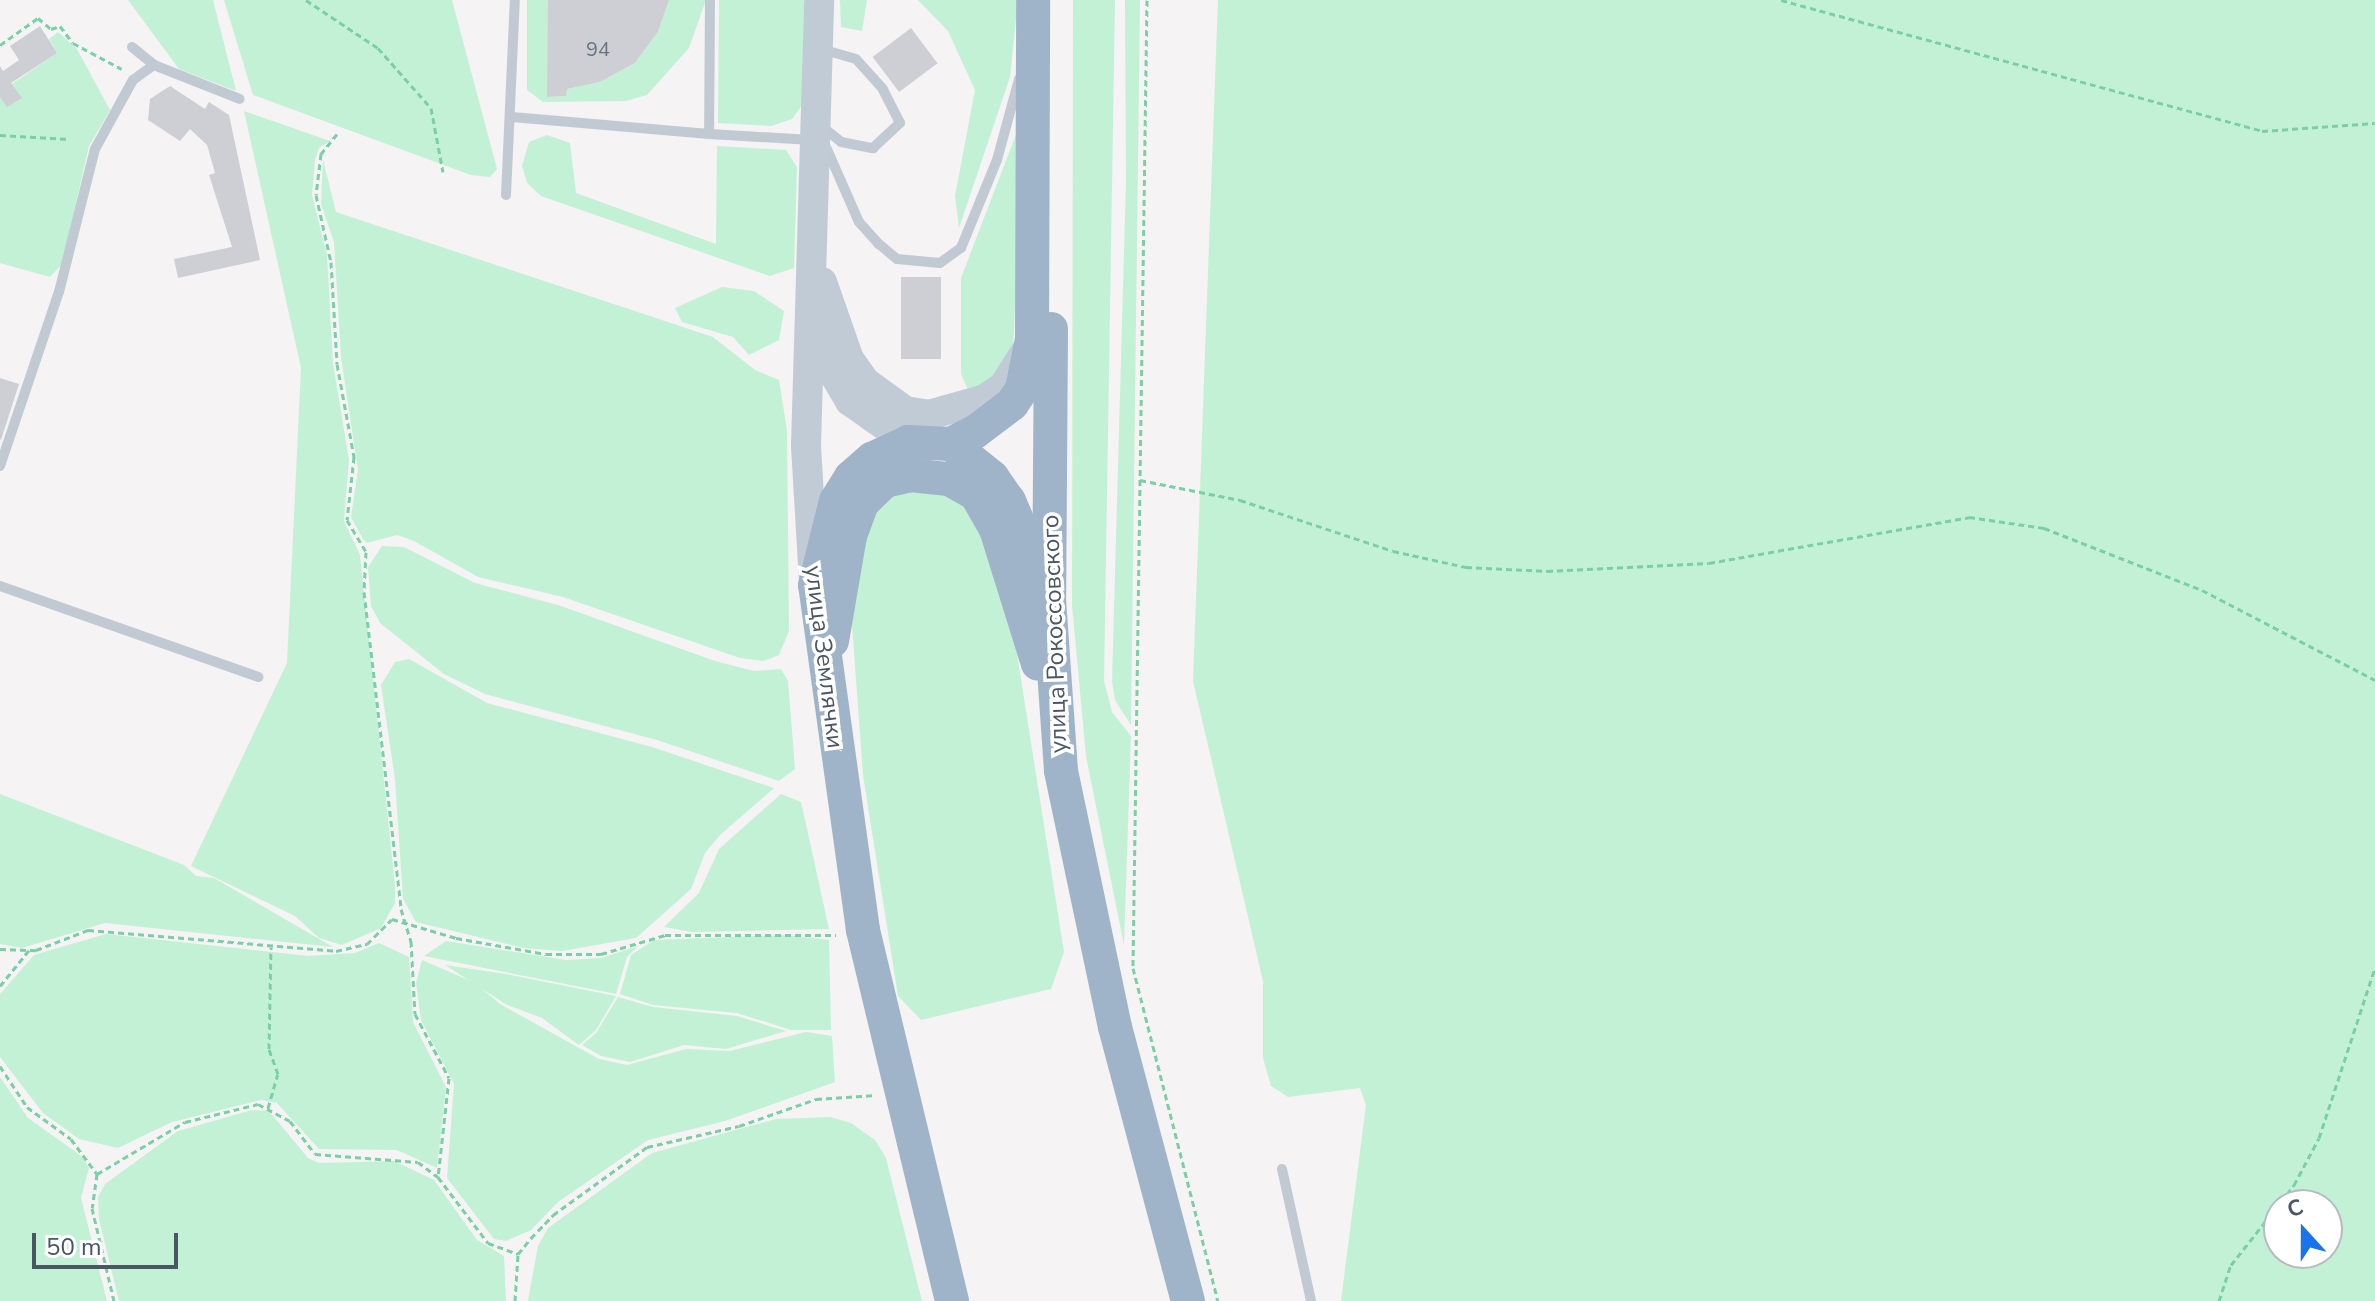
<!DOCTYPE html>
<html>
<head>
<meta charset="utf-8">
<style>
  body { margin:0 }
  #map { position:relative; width:2375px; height:1301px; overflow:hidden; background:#f5f3f3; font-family:"Nunito Sans",sans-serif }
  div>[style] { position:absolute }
  .green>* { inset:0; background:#c3f1d5 }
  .building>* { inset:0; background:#cdcfd5; transform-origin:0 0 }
  .path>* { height:3px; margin-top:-1.5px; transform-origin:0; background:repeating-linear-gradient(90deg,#7ad0a6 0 6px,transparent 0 10px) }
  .service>* { height:10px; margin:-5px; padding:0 5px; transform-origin:5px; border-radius:5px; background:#c1cad2 }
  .secondary>* { height:30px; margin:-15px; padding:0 15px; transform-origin:15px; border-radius:15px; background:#c1cbd6 }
  .trunk>* { height:34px; margin:-17px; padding:0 17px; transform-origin:17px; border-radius:17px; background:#9fb4c9 }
  span { translate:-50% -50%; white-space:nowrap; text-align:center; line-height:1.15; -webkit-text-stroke:7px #fff; paint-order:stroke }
  .number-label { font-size:20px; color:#6b747e }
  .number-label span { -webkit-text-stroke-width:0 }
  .street-label { font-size:24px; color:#4a5661 }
  .north { position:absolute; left:2263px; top:1189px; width:80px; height:80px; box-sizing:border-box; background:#fff; border:2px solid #b7bbc0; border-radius:50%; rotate:339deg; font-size:22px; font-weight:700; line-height:32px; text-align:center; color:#4a5661 }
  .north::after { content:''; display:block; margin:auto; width:28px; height:36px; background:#1a73e8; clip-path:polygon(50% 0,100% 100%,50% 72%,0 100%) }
  .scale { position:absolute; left:32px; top:1233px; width:146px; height:36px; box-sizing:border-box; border:4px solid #4a5661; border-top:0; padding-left:10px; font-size:24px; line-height:28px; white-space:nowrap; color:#4a5661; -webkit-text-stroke:6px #fff; paint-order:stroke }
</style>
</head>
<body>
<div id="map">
  <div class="green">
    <div style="clip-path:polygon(128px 0,213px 0,236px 91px,179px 69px)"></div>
    <div style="clip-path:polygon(224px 0,452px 0,497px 169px,490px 177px,471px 175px,253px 95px)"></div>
    <div style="clip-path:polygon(527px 0,548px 0,548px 97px,566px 96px,567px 89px,600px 82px,635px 63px,658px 32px,669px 0,706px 0,689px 48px,647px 95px,626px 101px,543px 102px,527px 90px)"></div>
    <div style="clip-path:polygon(719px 0,804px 0,803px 104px,792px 119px,771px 126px,718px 123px)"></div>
    <div style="clip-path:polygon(840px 0,867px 0,862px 31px,841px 27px)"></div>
    <div style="clip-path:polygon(918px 0,1018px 0,1010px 77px,959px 228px,955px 196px,975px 90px,948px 31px)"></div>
    <div style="clip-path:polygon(1073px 0,1115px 0,1104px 681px,1112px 712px,1131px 736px,1124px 945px,1086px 756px,1072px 605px)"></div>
    <div style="clip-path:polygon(1125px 0,1140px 0,1131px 725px,1115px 700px,1112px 681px,1126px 181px)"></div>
    <div style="clip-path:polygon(evenodd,1218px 0,2375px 0,2375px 1301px,1341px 1301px,1366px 1105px,1360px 1088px,1288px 1097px,1271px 1086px,1263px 1058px,1263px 981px,1193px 681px,1218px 0,2327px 1205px,2327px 1253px,2279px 1253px,2279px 1205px,2327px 1205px)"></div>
    <div style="clip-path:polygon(58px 32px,77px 49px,110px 110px,89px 146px,62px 264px,50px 277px,0 263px,0 86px,6px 88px,57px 53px,49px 39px)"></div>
    <div style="clip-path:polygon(244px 111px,330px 141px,319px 148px,315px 160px,312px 195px,327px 255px,333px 363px,349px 460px,344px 521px,360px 555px,395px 885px,395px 903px,381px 928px,342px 945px,319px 938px,295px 916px,191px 866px,287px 663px,301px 368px)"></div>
    <div style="clip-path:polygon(1025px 111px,1013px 349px,998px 381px,968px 390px,961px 374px,961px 278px)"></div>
    <div style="clip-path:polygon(547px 135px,570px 143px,576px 193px,716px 244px,717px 146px,786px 150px,797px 167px,794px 268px,770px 276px,541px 196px,527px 183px,522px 166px,529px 142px)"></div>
    <div style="clip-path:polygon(323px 160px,336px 212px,713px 337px,755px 370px,779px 380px,787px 430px,789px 631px,779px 655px,764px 661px,740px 658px,563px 597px,478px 577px,414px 541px,397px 535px,367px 543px,363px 539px,351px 517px,358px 470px,341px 357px,334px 242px,321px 204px)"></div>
    <div style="clip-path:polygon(722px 287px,754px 291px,784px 311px,779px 340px,749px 355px,733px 337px,682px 322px,675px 308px)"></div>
    <div style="clip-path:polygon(937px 489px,972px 508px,1009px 603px,1064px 952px,1051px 989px,921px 1020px,898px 996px,863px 775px,851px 611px,872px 512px,895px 491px)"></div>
    <div style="clip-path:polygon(382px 546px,404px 547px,475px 583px,558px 605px,715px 661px,754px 671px,781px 669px,788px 681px,795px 769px,779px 781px,657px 740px,485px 694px,444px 674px,380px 623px,371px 606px,368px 567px)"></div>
    <div style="clip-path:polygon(409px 659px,487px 703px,652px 747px,774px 788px,720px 835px,705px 853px,691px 889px,636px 938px,562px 951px,523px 948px,416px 922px,403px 899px,395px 779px,381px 685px,395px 662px)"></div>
    <div style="clip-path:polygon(0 794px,184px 865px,196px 876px,214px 878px,333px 947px,105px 923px,22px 948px,0 944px)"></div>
    <div style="clip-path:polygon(781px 794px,801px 802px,829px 929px,692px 932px,664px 927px,699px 893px,719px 849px)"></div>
    <div style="clip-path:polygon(106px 934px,308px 956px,355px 953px,379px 943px,409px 957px,413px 1022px,446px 1087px,437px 1168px,397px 1150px,319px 1149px,277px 1103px,261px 1100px,172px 1122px,118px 1148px,79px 1139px,43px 1113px,0 1057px,0 994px,34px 955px)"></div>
    <div style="clip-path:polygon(785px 935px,829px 940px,831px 1030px,791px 1030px,737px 1013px,653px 1005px,620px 994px,631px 955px,654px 940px)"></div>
    <div style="clip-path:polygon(446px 941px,566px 960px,601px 958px,638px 946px,627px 957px,616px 994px,424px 956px)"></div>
    <div style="clip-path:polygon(422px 960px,475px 983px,500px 1004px,599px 1059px,627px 1065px,686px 1049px,730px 1051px,806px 1032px,832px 1036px,835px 1082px,725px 1121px,648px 1140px,558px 1202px,531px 1230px,506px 1241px,494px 1239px,447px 1178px,454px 1084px,421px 1020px,416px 983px)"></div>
    <div style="clip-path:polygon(445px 965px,506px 974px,616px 996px,596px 1030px,579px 1045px,542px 1018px,507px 1005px)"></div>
    <div style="clip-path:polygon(618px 997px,653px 1007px,737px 1016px,786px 1031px,726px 1049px,684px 1045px,630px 1062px,601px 1056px,582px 1045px,596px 1033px)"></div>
    <div style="clip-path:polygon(0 1077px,28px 1118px,83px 1157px,89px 1168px,81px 1198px,107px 1301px,0 1301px)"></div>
    <div style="clip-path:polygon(252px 1110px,269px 1111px,308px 1158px,319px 1163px,394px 1161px,434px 1180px,477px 1240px,504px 1256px,506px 1301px,119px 1301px,99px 1219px,98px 1197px,105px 1184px,178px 1131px)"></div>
    <div style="clip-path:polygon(830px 1117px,851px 1123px,875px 1140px,886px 1158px,922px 1301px,528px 1301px,538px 1246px,548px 1228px,652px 1153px,776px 1119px)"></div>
  </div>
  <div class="building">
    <div style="clip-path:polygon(548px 0,669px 0,658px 32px,635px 63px,600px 82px,567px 89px,566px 96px,547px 97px)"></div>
    <div style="clip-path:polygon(40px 26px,57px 53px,11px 83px,22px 98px,7px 107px,0 97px,0 66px,3px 71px,19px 60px,10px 46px)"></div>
    <div style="left:911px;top:28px;width:44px;height:48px;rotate:53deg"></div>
    <div style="clip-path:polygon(170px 86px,205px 109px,209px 102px,229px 115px,260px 260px,178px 278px,174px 259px,232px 247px,209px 175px,215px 173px,207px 145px,190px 129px,180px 141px,148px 120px,150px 99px)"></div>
    <div style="left:901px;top:277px;width:40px;height:82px"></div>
    <div style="clip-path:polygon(0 378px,19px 384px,1px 440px,0 439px)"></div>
  </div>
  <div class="path">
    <div style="left:306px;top:0;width:87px;rotate:33.7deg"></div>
    <div style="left:378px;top:48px;width:80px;rotate:48.5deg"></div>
    <div style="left:431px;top:108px;width:65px;rotate:79.4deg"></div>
    <div style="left:1147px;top:0;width:968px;rotate:90.83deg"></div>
    <div style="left:1133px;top:968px;width:344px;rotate:75.7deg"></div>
    <div style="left:1781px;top:0;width:499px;rotate:15.2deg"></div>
    <div style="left:2262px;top:131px;width:113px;rotate:-4deg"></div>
    <div style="left:0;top:45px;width:47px;rotate:-35.4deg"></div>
    <div style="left:38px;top:18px;width:17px;rotate:40deg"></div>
    <div style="left:51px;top:29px;width:9px;rotate:-18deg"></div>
    <div style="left:60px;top:26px;width:21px;rotate:53deg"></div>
    <div style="left:73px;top:43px;width:55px;rotate:28deg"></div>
    <div style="left:337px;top:134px;width:26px;rotate:129deg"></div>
    <div style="left:321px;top:154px;width:41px;rotate:97deg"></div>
    <div style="left:316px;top:195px;width:69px;rotate:77.4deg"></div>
    <div style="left:331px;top:262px;width:102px;rotate:86.6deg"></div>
    <div style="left:337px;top:364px;width:95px;rotate:79.6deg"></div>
    <div style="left:354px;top:457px;width:63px;rotate:96.3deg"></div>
    <div style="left:347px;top:520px;width:37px;rotate:59deg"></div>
    <div style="left:366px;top:552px;width:40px;rotate:92.9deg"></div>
    <div style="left:364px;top:592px;width:319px;rotate:83.3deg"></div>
    <div style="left:401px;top:909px;width:34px;rotate:73deg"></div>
    <div style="left:411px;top:941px;width:73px;rotate:86.9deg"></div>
    <div style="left:415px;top:1014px;width:72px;rotate:62deg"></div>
    <div style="left:449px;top:1078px;width:100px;rotate:96.3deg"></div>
    <div style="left:0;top:135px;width:69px;rotate:3.3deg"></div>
    <div style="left:1140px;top:480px;width:102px;rotate:11.3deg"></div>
    <div style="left:1240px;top:500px;width:161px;rotate:18.4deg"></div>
    <div style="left:1393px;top:551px;width:75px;rotate:12.4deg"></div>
    <div style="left:1466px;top:567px;width:81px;rotate:2.8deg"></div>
    <div style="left:1547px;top:571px;width:162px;rotate:-2.8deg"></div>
    <div style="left:1709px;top:563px;width:264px;rotate:-10deg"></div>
    <div style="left:1969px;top:517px;width:76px;rotate:8.3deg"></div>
    <div style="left:2044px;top:528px;width:170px;rotate:21.4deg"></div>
    <div style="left:2202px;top:590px;width:195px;rotate:27.5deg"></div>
    <div style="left:0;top:949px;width:36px;rotate:2deg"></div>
    <div style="left:36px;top:950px;width:56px;rotate:-21deg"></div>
    <div style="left:88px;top:930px;width:249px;rotate:4.8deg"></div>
    <div style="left:336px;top:951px;width:32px;rotate:-13deg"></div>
    <div style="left:367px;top:944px;width:35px;rotate:-45deg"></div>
    <div style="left:392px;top:919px;width:67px;rotate:16.5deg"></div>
    <div style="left:456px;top:938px;width:91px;rotate:10.1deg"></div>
    <div style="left:546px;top:954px;width:55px"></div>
    <div style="left:601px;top:954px;width:67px;rotate:-16.5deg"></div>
    <div style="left:665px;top:935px;width:171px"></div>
    <div style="left:0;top:986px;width:46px;rotate:-51.1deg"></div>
    <div style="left:0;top:1066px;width:49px;rotate:56.6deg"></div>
    <div style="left:27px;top:1107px;width:54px;rotate:36deg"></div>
    <div style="left:71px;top:1139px;width:44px;rotate:53.4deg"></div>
    <div style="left:97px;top:1174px;width:34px;rotate:98deg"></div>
    <div style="left:92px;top:1208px;width:96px;rotate:76.7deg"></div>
    <div style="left:268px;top:1108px;width:35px;rotate:-74deg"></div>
    <div style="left:278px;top:1074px;width:27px;rotate:-110deg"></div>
    <div style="left:269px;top:1049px;width:102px;rotate:-88.9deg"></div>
    <div style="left:97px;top:1174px;width:102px;rotate:-30.6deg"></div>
    <div style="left:185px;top:1122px;width:75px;rotate:-13.9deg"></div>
    <div style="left:258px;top:1104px;width:36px;rotate:28deg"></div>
    <div style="left:290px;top:1121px;width:41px;rotate:52.9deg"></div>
    <div style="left:315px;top:1154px;width:103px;rotate:4.4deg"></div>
    <div style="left:418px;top:1162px;width:25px;rotate:37deg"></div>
    <div style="left:438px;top:1177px;width:83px;rotate:52.9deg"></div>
    <div style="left:488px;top:1243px;width:32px;rotate:20deg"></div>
    <div style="left:515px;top:1301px;width:47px;rotate:-86.3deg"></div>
    <div style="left:518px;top:1254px;width:21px;rotate:-51deg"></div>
    <div style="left:531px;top:1238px;width:32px;rotate:-46deg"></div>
    <div style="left:553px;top:1215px;width:116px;rotate:-35.9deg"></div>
    <div style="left:647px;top:1147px;width:94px;rotate:-12.9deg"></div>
    <div style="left:739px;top:1126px;width:82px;rotate:-19.3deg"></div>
    <div style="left:816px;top:1099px;width:60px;rotate:-3.8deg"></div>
    <div style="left:2219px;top:1301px;width:38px;rotate:-72deg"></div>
    <div style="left:2231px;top:1265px;width:102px;rotate:-51.8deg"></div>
    <div style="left:2294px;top:1185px;width:53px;rotate:-62deg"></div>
    <div style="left:2319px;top:1138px;width:179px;rotate:-71.8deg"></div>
  </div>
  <div class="service">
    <div style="left:710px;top:0;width:134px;rotate:90.4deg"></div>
    <div style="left:709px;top:134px;width:103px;rotate:3.3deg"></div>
    <div style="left:132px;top:47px;width:28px;rotate:39deg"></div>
    <div style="left:512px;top:117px;width:198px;rotate:4.9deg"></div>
    <div style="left:819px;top:124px;width:28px;rotate:39deg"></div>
    <div style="left:841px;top:142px;width:33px;rotate:11deg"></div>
    <div style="left:873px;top:148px;width:37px;rotate:-43deg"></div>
    <div style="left:900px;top:123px;width:38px;rotate:-117deg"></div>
    <div style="left:883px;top:89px;width:40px;rotate:-132deg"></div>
    <div style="left:856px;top:59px;width:37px;rotate:-164deg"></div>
    <div style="left:826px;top:147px;width:82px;rotate:66.3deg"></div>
    <div style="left:859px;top:222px;width:30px;rotate:48deg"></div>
    <div style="left:879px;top:244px;width:23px;rotate:40deg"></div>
    <div style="left:897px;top:259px;width:43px;rotate:5.3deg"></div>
    <div style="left:940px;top:263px;width:26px;rotate:-36deg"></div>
    <div style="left:961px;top:248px;width:95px;rotate:-67.8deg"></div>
    <div style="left:997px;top:160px;width:84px;rotate:-74.8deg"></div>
    <div style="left:506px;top:195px;width:195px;rotate:-87.4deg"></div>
    <div style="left:0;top:466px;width:184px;rotate:-71.3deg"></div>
    <div style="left:59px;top:292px;width:147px;rotate:-75.9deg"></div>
    <div style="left:95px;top:149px;width:79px;rotate:-61.2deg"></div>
    <div style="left:133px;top:80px;width:26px;rotate:-36deg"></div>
    <div style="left:154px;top:65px;width:92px;rotate:21.6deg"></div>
    <div style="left:0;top:586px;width:274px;rotate:19.4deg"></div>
    <div style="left:1282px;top:1169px;width:135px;rotate:77.6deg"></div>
  </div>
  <div class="secondary">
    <div style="left:822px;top:282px;width:82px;rotate:70.7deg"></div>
    <div style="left:849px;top:359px;width:28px;rotate:55deg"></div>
    <div style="left:865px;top:382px;width:49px;rotate:35.9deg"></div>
    <div style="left:905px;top:411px;width:24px;rotate:9deg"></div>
    <div style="left:929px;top:415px;width:58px;rotate:-15.9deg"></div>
    <div style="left:985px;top:399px;width:23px;rotate:-34deg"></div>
    <div style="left:1004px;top:386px;width:39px;rotate:-58deg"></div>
    <div style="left:814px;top:340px;width:71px;rotate:59.5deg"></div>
    <div style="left:850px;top:401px;width:71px;rotate:35.3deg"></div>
    <div style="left:814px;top:581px;width:136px;rotate:-93.4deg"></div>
    <div style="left:806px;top:445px;width:445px;rotate:-88.3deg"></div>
  </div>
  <div class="trunk">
    <div style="left:1051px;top:329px;width:270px;rotate:90.4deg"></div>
    <div style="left:1049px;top:599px;width:172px;rotate:86deg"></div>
    <div style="left:1061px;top:771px;width:262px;rotate:78.1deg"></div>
    <div style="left:1115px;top:1027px;width:284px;rotate:75.1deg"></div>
    <div style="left:951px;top:444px;width:53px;rotate:38.8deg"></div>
    <div style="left:992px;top:477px;width:29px;rotate:55deg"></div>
    <div style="left:1009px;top:501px;width:82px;rotate:66.9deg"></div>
    <div style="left:832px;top:641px;width:107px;rotate:-80.3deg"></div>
    <div style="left:850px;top:536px;width:35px;rotate:-70deg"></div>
    <div style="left:862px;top:503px;width:32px;rotate:-44deg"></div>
    <div style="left:885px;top:481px;width:26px;rotate:-13deg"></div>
    <div style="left:910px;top:475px;width:39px;rotate:6deg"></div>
    <div style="left:949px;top:479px;width:31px;rotate:29deg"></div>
    <div style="left:976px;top:494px;width:40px;rotate:60.3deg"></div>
    <div style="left:996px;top:529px;width:141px;rotate:72.7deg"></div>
    <div style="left:952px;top:1301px;width:382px;rotate:-103.5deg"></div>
    <div style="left:863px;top:930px;width:348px;rotate:-97.9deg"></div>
    <div style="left:815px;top:585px;width:87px;rotate:-76deg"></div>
    <div style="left:836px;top:501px;width:28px;rotate:-58deg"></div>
    <div style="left:851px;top:477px;width:28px;rotate:-41deg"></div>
    <div style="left:872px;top:459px;width:40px;rotate:-25deg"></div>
    <div style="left:908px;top:442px;width:43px;rotate:2.7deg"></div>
    <div style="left:951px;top:444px;width:27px;rotate:-27deg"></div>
    <div style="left:975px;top:432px;width:46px;rotate:-37.1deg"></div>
    <div style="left:1012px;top:404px;width:18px;rotate:-56deg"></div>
    <div style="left:1022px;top:389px;width:51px;rotate:-78.7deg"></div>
    <div style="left:1032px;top:339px;width:339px;rotate:-89.8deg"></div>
  </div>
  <div class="number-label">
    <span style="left:598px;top:49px">94</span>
  </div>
  <div class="street-label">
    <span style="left:1055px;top:634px;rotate:-92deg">улица Рокоссовского</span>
    <span style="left:824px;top:657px;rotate:83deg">улица Землячки</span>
  </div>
  <div class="north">С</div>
  <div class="scale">50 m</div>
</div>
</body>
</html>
